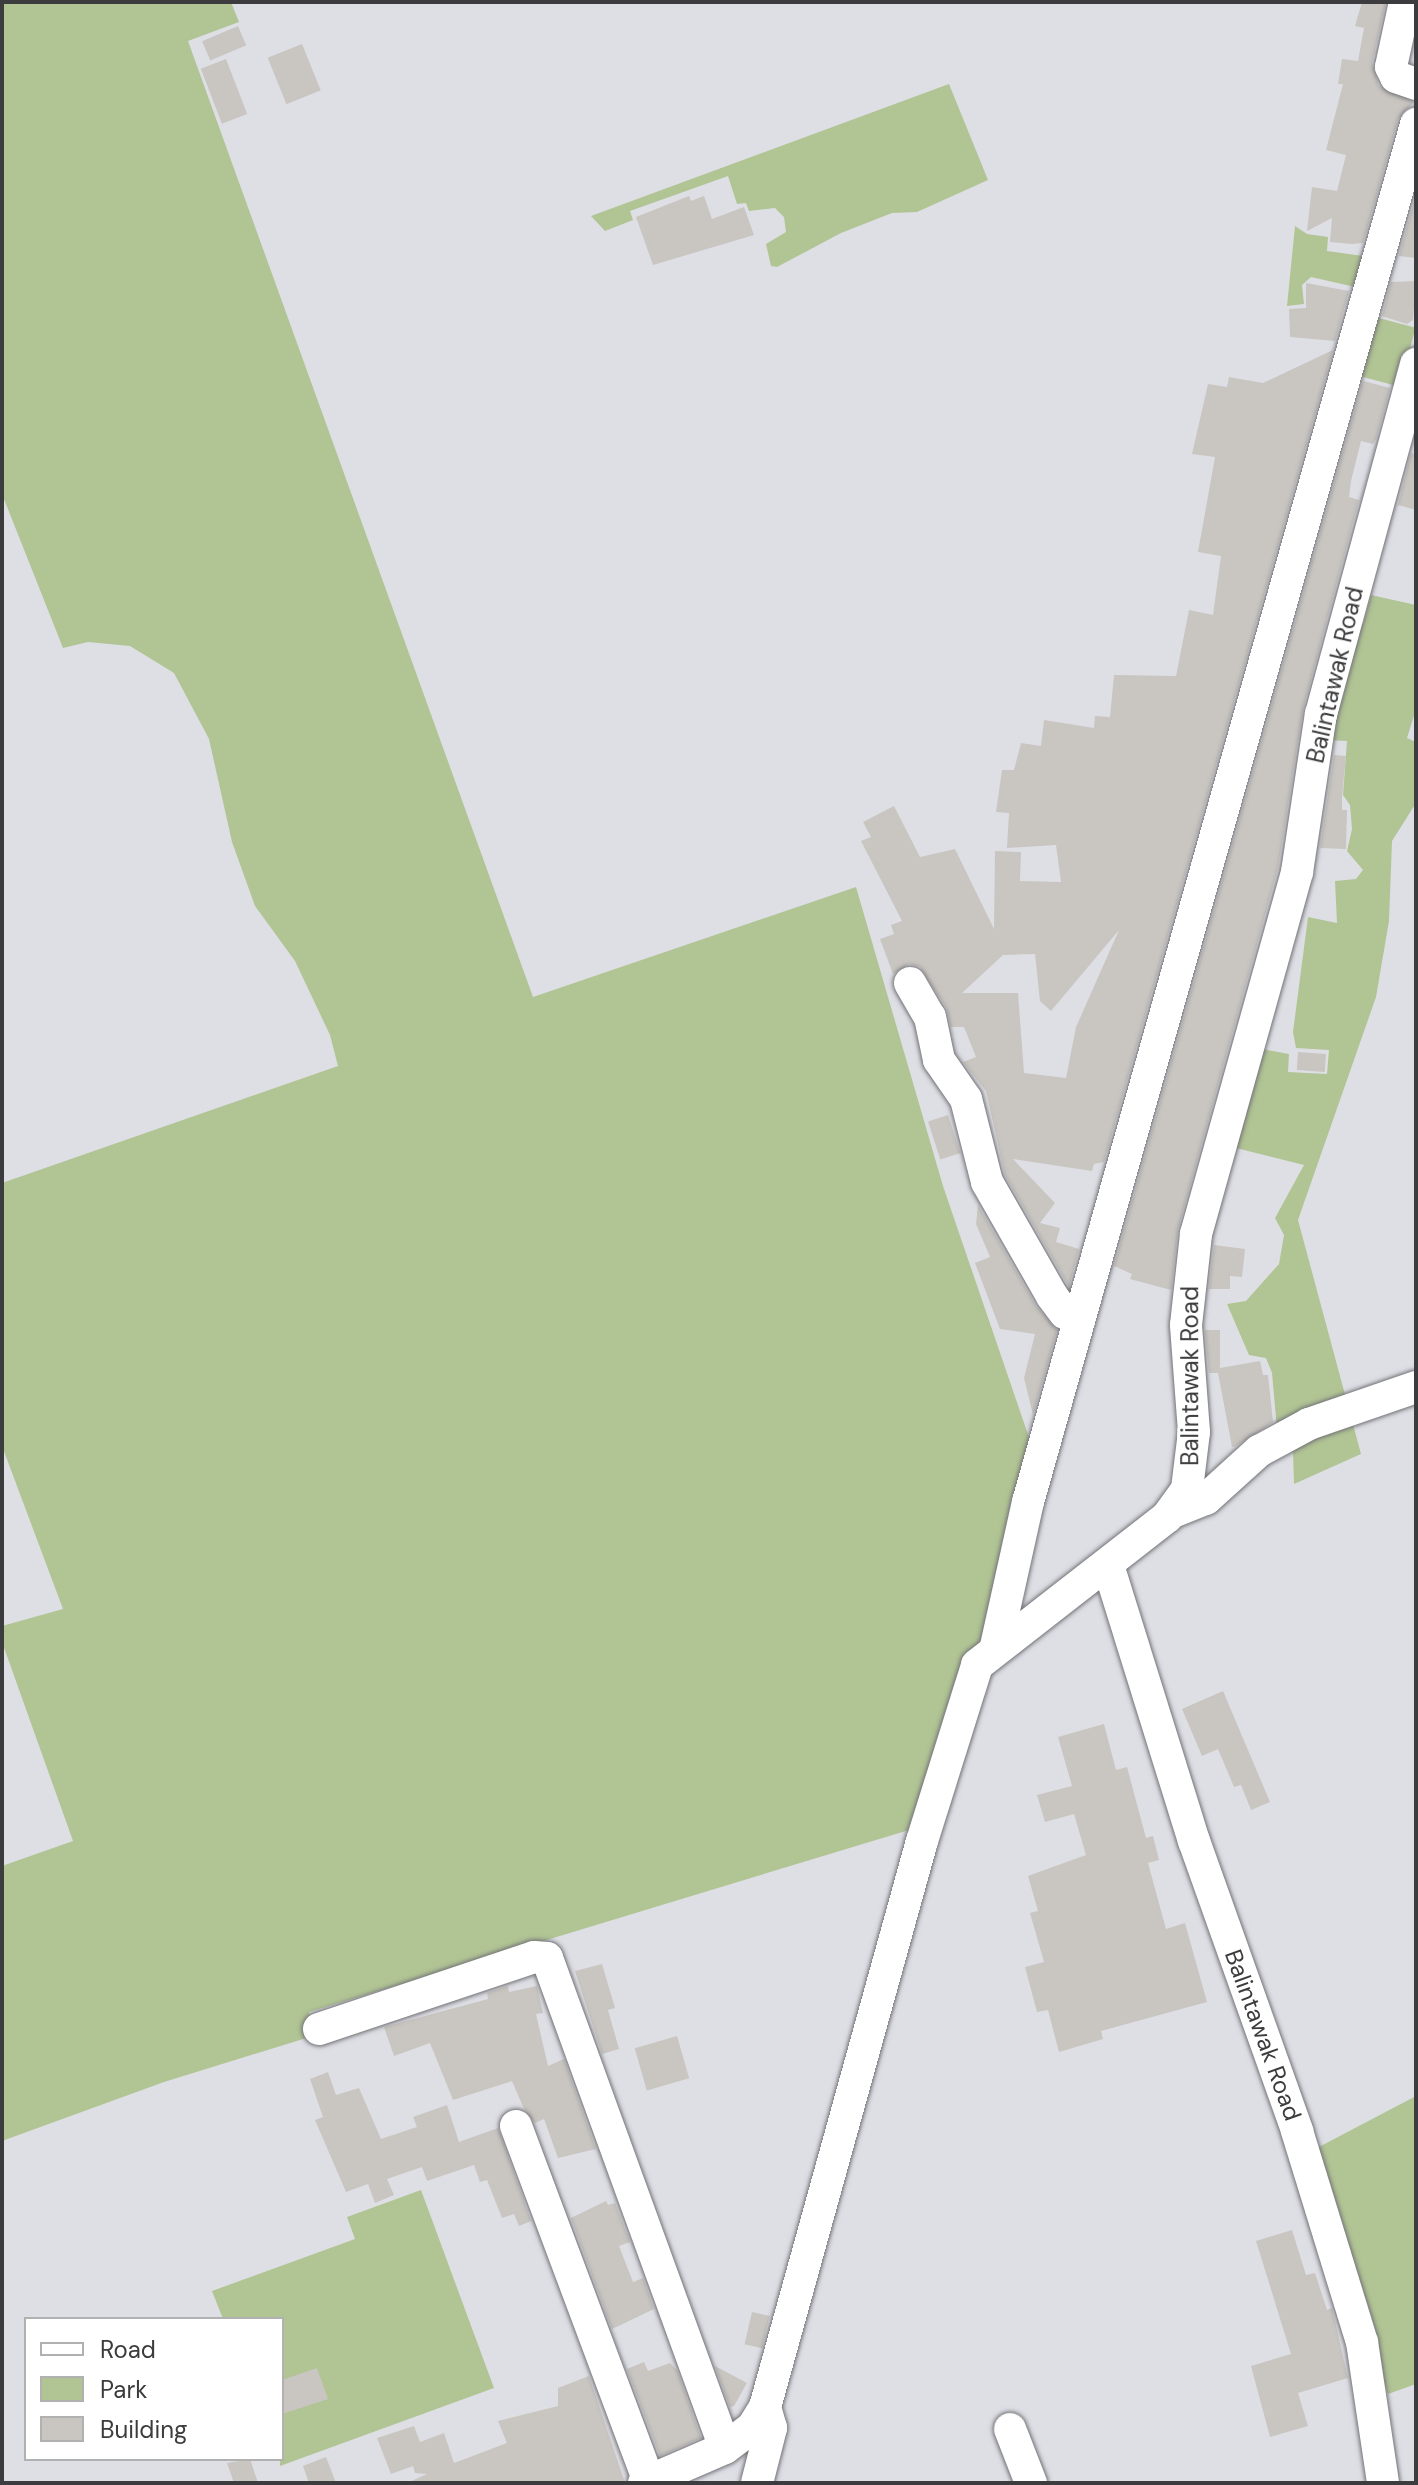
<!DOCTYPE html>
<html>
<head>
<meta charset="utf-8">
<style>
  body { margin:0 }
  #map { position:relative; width:1418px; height:2485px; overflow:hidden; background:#dedfe5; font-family:"DM Sans",sans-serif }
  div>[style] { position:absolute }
  .green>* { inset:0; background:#b1c494; transform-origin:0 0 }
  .building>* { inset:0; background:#c9c5c0; transform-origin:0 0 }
  .roads { filter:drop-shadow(0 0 2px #727277) drop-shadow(0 0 2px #727277) }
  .minor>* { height:32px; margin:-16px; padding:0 16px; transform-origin:16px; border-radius:16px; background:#fff }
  span { translate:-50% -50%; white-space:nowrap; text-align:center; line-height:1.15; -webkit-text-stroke:6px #fff; paint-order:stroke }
  .street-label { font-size:24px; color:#3c3c3e }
  .frame { position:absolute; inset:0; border:4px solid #3c3c3e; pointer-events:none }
  .legend { position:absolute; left:24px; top:2317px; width:260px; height:144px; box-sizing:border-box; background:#fff; border:2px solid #b1b1b2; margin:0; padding:10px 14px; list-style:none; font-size:24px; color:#3c3c3e }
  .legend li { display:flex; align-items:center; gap:16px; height:40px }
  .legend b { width:40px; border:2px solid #b1b1b2 }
</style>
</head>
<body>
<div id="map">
  <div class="green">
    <div style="clip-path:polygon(2px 2px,231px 2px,239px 22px,188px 41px,533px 997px,856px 887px,943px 1186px,1035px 1455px,987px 1646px,919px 1827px,309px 2012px,316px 2035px,164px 2082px,2px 2141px,2px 1866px,73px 1841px,2px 1642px,2px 1626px,63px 1609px,2px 1446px,2px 1183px,338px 1066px,330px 1035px,295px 961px,255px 906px,232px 842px,209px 739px,174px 673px,130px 646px,88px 642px,63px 648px,2px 494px)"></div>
    <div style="clip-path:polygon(949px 84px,988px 180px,917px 212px,892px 213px,841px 233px,777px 267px,771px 266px,766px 244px,786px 232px,784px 217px,775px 208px,749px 211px,746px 203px,737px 204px,728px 176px,630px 211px,633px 220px,605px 231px,591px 216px)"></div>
    <div style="clip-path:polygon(1295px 226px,1307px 234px,1328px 237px,1327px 251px,1363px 256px,1364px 289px,1311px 277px,1302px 285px,1304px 304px,1287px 306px)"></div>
    <div style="left:1375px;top:317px;width:42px;height:61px;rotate:15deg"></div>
    <div style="clip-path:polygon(1371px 595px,1416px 605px,1416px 709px,1407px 738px,1416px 742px,1416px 803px,1392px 841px,1389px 921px,1376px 997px,1298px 1220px,1361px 1454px,1294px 1484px,1293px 1452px,1278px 1440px,1272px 1373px,1266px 1358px,1249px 1355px,1227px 1304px,1246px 1301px,1279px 1264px,1284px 1235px,1275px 1218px,1304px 1165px,1228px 1146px,1256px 1048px,1289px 1054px,1288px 1072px,1327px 1074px,1329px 1050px,1296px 1048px,1293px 1032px,1308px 917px,1337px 923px,1335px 881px,1356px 879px,1363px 870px,1347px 851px,1352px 829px,1350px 805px,1343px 795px,1347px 741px,1327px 740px,1355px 623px,1363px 624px)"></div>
    <div style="clip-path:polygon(1416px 2096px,1416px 2384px,1388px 2394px,1317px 2148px)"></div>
    <div style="clip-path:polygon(421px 2190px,494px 2388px,280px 2466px,282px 2319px,223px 2319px,212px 2291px,355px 2239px,347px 2217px)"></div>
  </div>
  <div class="building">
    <div style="clip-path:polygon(1362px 2px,1386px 2px,1372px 63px,1379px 86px,1414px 102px,1398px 119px,1363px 243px,1352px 244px,1330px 242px,1332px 218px,1307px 231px,1312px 187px,1337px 191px,1346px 155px,1326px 150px,1343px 84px,1338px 84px,1342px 59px,1358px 61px,1364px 28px,1355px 26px)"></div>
    <div style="left:238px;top:26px;width:21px;height:39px;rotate:67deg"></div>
    <div style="left:302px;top:44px;width:50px;height:37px;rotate:68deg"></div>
    <div style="left:226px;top:59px;width:59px;height:27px;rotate:69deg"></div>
    <div style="clip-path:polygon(1416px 194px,1416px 258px,1399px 256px)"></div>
    <div style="clip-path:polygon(689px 196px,691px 201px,704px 196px,712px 219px,744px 207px,754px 235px,653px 265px,636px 217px)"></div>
    <div style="clip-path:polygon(1416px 281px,1413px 320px,1407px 324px,1382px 316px,1391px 282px)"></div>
    <div style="clip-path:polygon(1306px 283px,1349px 291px,1335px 341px,1290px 337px,1289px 309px,1306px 308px)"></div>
    <div style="clip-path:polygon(evenodd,1333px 350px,1104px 1162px,1094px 1164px,1092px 1171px,1013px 1159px,1055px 1203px,1040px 1223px,1060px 1228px,1056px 1242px,1079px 1249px,1069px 1287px,1005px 1175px,986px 1091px,963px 1062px,976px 1057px,964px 1027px,951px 1027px,946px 1007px,920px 967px,909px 964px,893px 974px,880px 939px,894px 934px,891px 925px,902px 921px,861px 841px,871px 837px,863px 822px,894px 806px,920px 857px,955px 849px,994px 929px,995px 851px,1021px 852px,1020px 881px,1061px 882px,1056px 845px,1007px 848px,1009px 813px,996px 812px,1002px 770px,1014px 770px,1021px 743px,1041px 746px,1044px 720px,1094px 728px,1095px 716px,1110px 717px,1114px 675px,1176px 676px,1189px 610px,1213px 615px,1221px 556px,1198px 552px,1215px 457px,1192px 454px,1208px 384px,1227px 387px,1229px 377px,1263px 383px,1333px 350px,1119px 930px,1076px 1027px,1066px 1078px,1024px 1073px,1018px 993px,962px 993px,1003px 955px,1035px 954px,1040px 1001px,1051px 1011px,1119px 930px)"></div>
    <div style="clip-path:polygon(1363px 381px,1390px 388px,1376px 439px,1373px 444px,1361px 441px,1351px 481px,1349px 497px,1359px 500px,1303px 709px,1278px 868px,1178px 1229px,1171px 1290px,1130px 1279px,1132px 1274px,1114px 1266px)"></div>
    <div style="clip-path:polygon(1411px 453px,1416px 454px,1416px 510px,1398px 505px)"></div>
    <div style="clip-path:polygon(1334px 755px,1346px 756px,1342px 797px,1342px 810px,1347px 810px,1346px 849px,1320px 848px)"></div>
    <div style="left:1298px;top:1052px;width:28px;height:18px;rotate:4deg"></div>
    <div style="left:948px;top:1115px;width:40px;height:21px;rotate:72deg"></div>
    <div style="clip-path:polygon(978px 1205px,1036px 1306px,1057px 1330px,1033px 1415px,1024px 1378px,1035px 1334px,1000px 1329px,975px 1263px,990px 1257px,976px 1224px)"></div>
    <div style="clip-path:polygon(1214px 1245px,1245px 1249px,1242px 1277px,1230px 1276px,1230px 1289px,1209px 1289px)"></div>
    <div style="clip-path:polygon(1205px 1330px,1220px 1330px,1220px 1368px,1260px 1361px,1263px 1375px,1268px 1375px,1273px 1422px,1236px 1446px,1232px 1447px,1218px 1373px,1209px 1373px)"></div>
    <div style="clip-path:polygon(1223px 1691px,1270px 1802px,1251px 1810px,1241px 1785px,1234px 1787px,1218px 1749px,1202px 1756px,1182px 1709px)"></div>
    <div style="clip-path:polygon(1104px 1724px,1116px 1770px,1127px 1767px,1146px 1838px,1153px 1836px,1159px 1860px,1148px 1863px,1166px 1929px,1185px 1923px,1207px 2002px,1101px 2031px,1103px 2039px,1059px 2052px,1048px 2010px,1037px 2012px,1025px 1967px,1044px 1962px,1030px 1913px,1038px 1911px,1028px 1876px,1086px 1855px,1074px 1814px,1045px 1822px,1037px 1795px,1072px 1786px,1058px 1737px)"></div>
    <div style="clip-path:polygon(602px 1964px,615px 2008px,608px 2010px,619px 2049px,602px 2054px,575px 1971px)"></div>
    <div style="clip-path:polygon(508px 1986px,509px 1992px,537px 1986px,543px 2013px,536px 2014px,548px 2066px,564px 2059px,596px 2149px,558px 2158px,544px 2119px,535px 2123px,524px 2109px,512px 2081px,453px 2100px,430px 2043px,394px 2056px,384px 2027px,488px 1999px,487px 1993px)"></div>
    <div style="left:677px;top:2036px;width:44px;height:44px;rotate:74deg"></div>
    <div style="clip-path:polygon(328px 2072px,336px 2095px,359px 2088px,381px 2139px,417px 2127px,413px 2117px,447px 2105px,459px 2142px,498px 2128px,531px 2221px,519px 2226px,514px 2214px,502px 2218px,487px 2180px,480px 2182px,474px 2165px,427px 2181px,422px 2167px,387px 2179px,394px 2195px,375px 2203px,368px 2184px,346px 2192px,315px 2120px,323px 2117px,310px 2079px)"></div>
    <div style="clip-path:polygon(606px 2201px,608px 2205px,615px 2203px,630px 2242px,619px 2246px,633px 2282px,643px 2278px,654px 2309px,612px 2329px,571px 2218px)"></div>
    <div style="clip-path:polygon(1292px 2230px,1306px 2275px,1315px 2273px,1327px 2310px,1332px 2308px,1348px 2378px,1298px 2393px,1308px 2426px,1270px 2437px,1251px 2366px,1291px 2354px,1256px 2241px)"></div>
    <div style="left:752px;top:2312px;width:18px;height:33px;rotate:13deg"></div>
    <div style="clip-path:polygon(644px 2362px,648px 2371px,670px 2363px,677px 2370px,701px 2438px,660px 2456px,627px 2369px)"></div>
    <div style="clip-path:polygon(715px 2366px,747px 2383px,734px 2406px,730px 2407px)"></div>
    <div style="clip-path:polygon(317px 2368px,328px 2399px,282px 2414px,282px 2380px)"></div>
    <div style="clip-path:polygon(589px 2376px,625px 2483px,407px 2483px,427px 2474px,415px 2473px,413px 2466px,391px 2474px,377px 2438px,414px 2426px,420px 2442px,444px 2433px,454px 2463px,507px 2443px,498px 2421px,558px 2406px,558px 2388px)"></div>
    <div style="clip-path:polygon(326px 2457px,336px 2483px,309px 2483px,303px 2466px)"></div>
    <div style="clip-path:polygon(250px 2459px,258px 2483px,234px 2483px,227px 2463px)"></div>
  </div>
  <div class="roads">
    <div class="minor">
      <div style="left:1405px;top:2px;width:66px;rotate:102.2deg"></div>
      <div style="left:1391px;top:67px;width:11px;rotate:63deg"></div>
      <div style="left:1396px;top:77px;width:21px;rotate:19deg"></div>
      <div style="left:910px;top:983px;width:39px;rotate:60deg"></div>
      <div style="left:930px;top:1017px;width:44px;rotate:78.2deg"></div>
      <div style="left:939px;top:1060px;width:47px;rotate:55.3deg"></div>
      <div style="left:966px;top:1099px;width:86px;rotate:75.8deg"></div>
      <div style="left:987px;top:1182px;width:131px;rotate:60.3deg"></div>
      <div style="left:1052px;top:1296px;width:21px;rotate:53deg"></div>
      <div style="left:1065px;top:1313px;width:16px;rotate:27deg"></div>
      <div style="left:1173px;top:1512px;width:35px;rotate:-22deg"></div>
      <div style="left:1206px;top:1499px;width:72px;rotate:-42.2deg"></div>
      <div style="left:1259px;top:1451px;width:57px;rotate:-28.4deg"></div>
      <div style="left:1309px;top:1424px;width:113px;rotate:-19.1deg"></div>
      <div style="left:1108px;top:1565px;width:289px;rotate:72.7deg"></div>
      <div style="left:1194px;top:1841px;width:308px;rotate:70.4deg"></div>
      <div style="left:1297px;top:2131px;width:221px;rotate:72.9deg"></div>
      <div style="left:1362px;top:2342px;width:143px;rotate:81.5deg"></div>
      <div style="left:996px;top:1646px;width:148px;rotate:-77.5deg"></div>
      <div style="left:1028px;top:1502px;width:1432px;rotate:-74.27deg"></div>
      <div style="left:319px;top:2029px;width:227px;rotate:-18.5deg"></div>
      <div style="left:534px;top:1957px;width:13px;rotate:4deg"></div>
      <div style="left:547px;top:1958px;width:521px;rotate:70.04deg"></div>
      <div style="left:516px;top:2126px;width:379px;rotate:69.5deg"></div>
      <div style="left:1010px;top:2429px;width:58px;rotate:68.7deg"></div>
      <div style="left:644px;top:2483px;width:88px;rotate:-23.4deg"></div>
      <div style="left:725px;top:2448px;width:34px;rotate:-37deg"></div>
      <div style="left:752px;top:2428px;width:25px;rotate:-58deg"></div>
      <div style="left:765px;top:2407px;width:587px;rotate:-74.5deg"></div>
      <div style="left:922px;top:1841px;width:184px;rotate:-72.6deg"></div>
      <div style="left:977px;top:1665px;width:241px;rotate:-37.9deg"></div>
      <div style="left:1167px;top:1517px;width:34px;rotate:-54deg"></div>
      <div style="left:1187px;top:1489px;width:57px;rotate:-83deg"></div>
      <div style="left:1194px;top:1432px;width:107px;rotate:-94.3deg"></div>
      <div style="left:1186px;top:1325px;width:92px;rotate:-83.7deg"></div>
      <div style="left:1196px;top:1234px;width:376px;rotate:-74.4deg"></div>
      <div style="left:1297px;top:872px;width:160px;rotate:-81.4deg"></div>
      <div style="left:1321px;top:714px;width:363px;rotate:-74.8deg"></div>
      <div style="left:757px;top:2483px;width:57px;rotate:-75.7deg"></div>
      <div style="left:771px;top:2428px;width:22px;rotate:-106deg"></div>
    </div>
  </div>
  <div class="street-label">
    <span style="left:1335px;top:675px;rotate:-77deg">Balintawak Road</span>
    <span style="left:1190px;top:1376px;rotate:-90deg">Balintawak Road</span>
    <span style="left:1263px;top:2035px;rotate:70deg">Balintawak Road</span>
  </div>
  <div class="frame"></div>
  <ul class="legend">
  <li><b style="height:10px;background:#fff"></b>Road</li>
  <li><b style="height:22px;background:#b1c494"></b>Park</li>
  <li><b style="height:22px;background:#c9c5c0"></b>Building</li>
  </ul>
</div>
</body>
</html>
